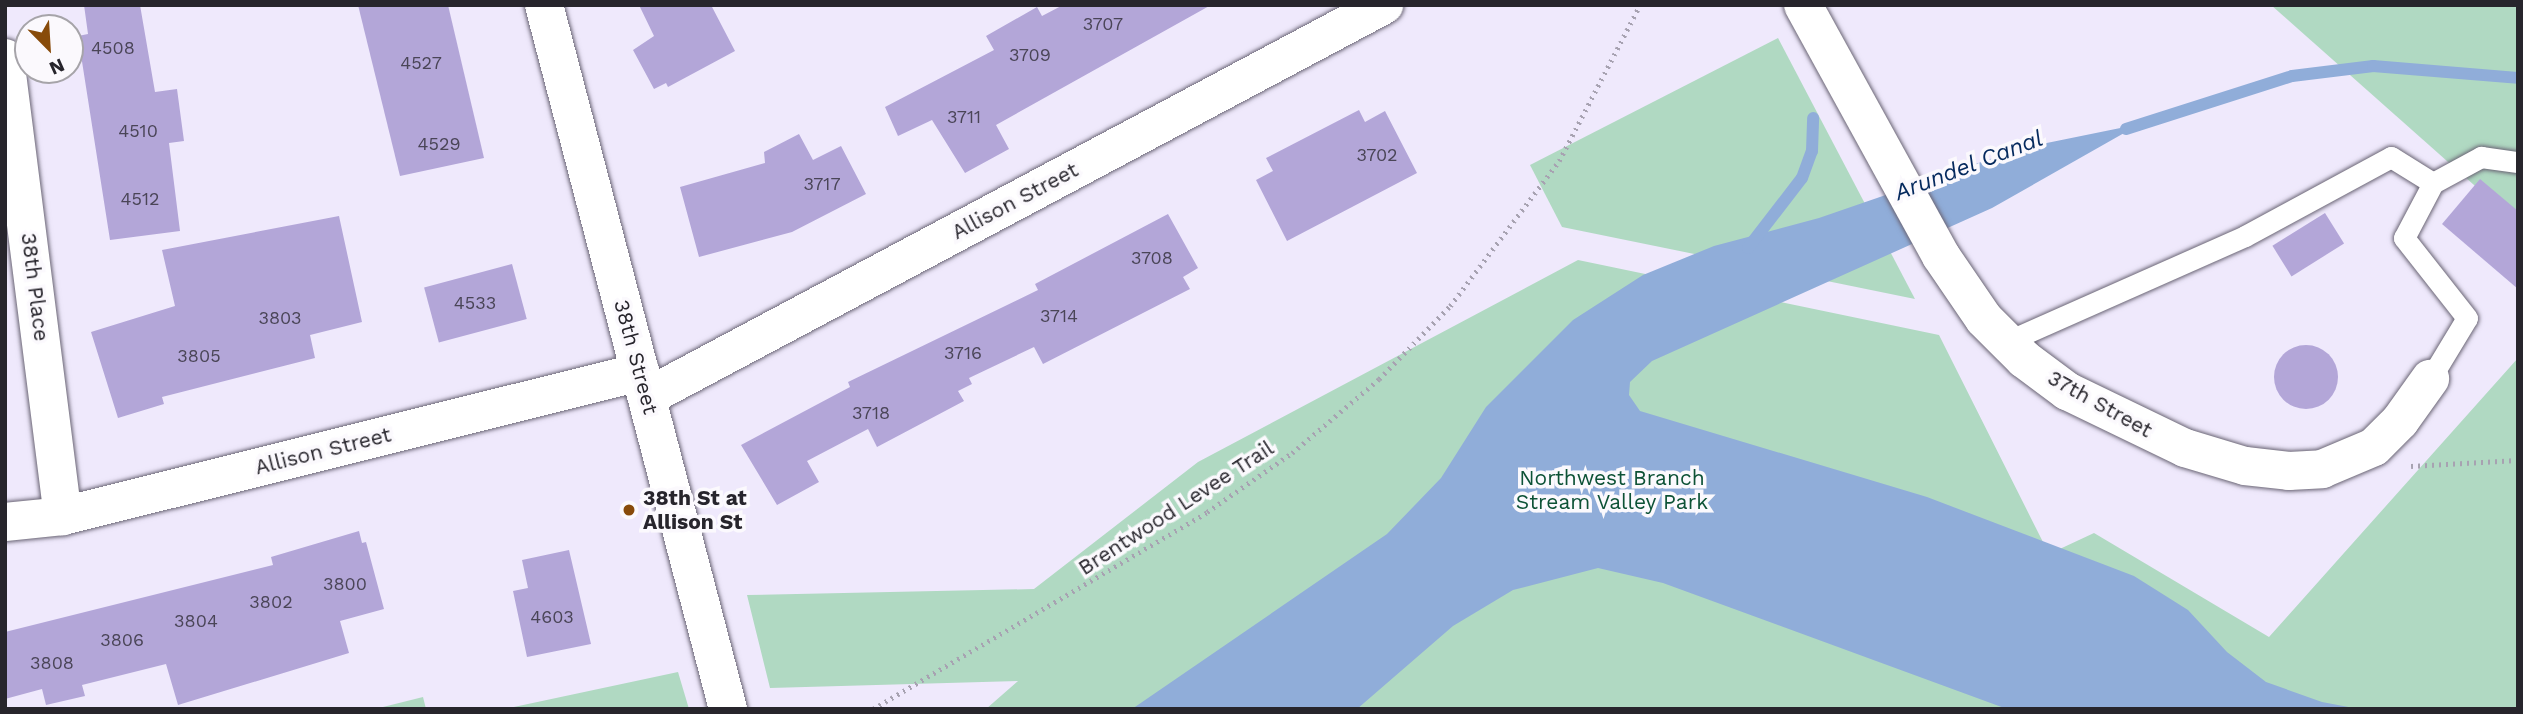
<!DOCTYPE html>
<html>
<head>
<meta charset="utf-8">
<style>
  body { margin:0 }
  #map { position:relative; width:2523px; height:714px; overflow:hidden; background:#efe9fc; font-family:"Work Sans",sans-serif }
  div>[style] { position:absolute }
  .green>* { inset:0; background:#b0d9c2 }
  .water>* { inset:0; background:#90add9 }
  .stream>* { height:12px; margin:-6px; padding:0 6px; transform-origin:6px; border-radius:6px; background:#90add9 }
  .building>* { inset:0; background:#b3a6d8; transform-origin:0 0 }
  .round { border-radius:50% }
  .path>* { height:4.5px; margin-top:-2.25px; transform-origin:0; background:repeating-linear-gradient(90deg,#a7a2b1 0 2px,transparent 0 7px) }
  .roads { filter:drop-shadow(0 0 2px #6a6575) drop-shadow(0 0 2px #6a6575) }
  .service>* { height:21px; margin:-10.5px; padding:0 10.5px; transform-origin:10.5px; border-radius:10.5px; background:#fff }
  .minor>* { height:38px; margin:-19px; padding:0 19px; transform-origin:19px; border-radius:19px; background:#fff }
  .tertiary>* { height:38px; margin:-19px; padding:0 19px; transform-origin:19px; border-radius:19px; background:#fff }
  .secondary>* { height:38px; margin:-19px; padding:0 19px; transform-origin:19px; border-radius:19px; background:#fff }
  .dots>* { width:19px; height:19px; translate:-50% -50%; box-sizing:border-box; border:4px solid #fbf9fd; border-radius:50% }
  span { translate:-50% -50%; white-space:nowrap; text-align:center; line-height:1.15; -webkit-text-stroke:7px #fbf9fd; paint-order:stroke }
  .number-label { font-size:18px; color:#4a4557 }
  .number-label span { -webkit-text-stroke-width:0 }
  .street-label { font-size:21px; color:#27252c }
  .park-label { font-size:21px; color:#0d5236 }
  .poi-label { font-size:21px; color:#27252c; font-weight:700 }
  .left { translate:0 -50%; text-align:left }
  .water-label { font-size:23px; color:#04295d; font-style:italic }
  .frame { position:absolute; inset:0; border:7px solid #27252c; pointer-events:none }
  .north { position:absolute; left:14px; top:14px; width:70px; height:70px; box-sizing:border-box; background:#fbf9fd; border:2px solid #a6a4a9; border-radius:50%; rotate:156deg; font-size:19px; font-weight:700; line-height:28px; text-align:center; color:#27252c }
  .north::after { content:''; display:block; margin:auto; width:24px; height:32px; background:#884b0a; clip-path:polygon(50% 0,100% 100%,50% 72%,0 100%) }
</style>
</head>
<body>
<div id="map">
  <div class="green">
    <div style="clip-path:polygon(2271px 5px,2518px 5px,2518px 224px)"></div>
    <div style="clip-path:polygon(1778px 38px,1915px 299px,1562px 227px,1530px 165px)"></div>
    <div style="clip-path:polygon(1578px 260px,1939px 335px,2049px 554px,2094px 533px,2269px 637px,2518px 358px,2518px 709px,986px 709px,1018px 681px,770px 688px,747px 595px,1034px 589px,1198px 462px)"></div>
    <div style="clip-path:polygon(678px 672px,689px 709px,505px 709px)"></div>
    <div style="clip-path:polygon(423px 697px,426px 709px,375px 709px)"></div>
  </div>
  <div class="water">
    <div style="clip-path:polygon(2140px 124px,1992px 208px,1652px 361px,1630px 382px,1629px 395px,1640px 411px,1927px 497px,2134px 576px,2188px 610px,2227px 652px,2266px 682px,2322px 702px,2359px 709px,2007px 709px,1663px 583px,1598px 568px,1513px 590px,1453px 626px,1357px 709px,1132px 709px,1387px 534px,1441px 478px,1486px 407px,1573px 320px,1643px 275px,1714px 246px,1819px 218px,2022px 148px)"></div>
  </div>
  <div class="stream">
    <div style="left:2126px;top:129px;width:174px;rotate:-17.7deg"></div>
    <div style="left:2292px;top:76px;width:82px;rotate:-7deg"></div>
    <div style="left:2373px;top:66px;width:145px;rotate:4.7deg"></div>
    <div style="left:1748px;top:248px;width:88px;rotate:-52.4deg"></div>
    <div style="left:1802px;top:178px;width:29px;rotate:-70deg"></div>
    <div style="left:1812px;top:151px;width:33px;rotate:-88deg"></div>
  </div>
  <div class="building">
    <div style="clip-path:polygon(84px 5px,140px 5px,155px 92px,177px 89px,184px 141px,169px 143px,180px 231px,110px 240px,78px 36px,88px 34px)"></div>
    <div style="clip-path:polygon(358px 5px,448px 5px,484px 158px,400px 176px)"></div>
    <div style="clip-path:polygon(639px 5px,711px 5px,735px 51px,668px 87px,666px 83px,654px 89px,633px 50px,654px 36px)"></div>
    <div style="clip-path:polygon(1063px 5px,1211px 5px,996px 125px,1009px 149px,965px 173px,932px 120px,898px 136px,885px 107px,994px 50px,986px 36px,1037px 7px,1042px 16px)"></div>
    <div style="clip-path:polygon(1359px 110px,1365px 122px,1385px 111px,1417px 173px,1287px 241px,1256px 180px,1273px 171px,1266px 158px)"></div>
    <div style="clip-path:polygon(799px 134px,813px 160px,841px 146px,866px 194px,792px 232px,699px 257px,680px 187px,765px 163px,764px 152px)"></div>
    <div style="clip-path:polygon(2480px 179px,2518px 211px,2518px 289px,2442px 224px)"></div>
    <div style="left:2325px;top:213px;width:36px;height:62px;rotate:58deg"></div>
    <div style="clip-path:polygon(1168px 214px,1198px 268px,1183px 277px,1190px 289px,1043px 364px,1034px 347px,969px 378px,972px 384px,958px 391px,964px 401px,877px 447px,868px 429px,807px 461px,819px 482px,777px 505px,741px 445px,850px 387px,848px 382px,1038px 290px,1035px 284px)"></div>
    <div style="clip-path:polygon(339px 216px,362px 322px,310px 335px,315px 358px,162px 397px,164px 404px,118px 418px,91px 332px,175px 306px,162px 250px)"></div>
    <div style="left:512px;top:264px;width:57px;height:91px;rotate:75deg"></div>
    <div class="round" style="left:2274px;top:345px;width:64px;height:64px"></div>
    <div style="clip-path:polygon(359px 531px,362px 543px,366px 542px,384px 609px,340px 621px,349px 653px,178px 705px,166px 664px,82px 685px,85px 696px,46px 705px,42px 689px,5px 699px,5px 632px,273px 565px,271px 557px)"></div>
    <div style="clip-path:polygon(569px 550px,591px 644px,527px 657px,513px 591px,528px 588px,522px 560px)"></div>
  </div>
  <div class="path">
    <div style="left:2411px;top:466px;width:107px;rotate:-3.2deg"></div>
    <div style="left:873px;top:709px;width:388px;rotate:-30.5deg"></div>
    <div style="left:1207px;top:512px;width:103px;rotate:-34.8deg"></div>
    <div style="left:1292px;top:453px;width:114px;rotate:-40.4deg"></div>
    <div style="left:1379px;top:379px;width:102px;rotate:-45.8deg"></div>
    <div style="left:1450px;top:306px;width:181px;rotate:-53.1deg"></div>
    <div style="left:1559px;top:161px;width:176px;rotate:-62.6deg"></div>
  </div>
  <div class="roads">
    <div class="service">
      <div style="left:2006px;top:342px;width:261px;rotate:-23.9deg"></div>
      <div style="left:2245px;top:236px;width:166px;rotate:-28.4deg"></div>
      <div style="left:2391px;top:157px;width:49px;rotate:31.8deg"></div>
      <div style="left:2430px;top:379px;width:71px;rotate:-58.8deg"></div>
      <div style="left:2467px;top:318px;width:102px;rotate:-128.2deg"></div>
      <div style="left:2404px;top:238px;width:62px;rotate:-62.2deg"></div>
      <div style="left:2433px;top:183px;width:55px;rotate:-28.4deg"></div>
      <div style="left:2481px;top:157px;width:37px;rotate:8deg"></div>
    </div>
    <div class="minor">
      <div style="left:1803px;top:5px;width:286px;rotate:61.2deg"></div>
      <div style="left:1941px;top:256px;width:76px;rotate:55.7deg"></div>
      <div style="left:1984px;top:319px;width:57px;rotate:45deg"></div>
      <div style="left:2024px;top:359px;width:54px;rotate:36.7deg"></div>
      <div style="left:2067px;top:391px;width:131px;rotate:25.8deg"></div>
      <div style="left:2185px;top:448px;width:63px;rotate:16.7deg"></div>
      <div style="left:2245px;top:466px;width:44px;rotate:6.5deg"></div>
      <div style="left:2289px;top:471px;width:33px;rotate:-3deg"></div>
      <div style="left:2322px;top:469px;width:56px;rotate:-22.9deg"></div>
      <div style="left:2374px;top:447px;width:37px;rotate:-45deg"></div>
      <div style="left:2400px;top:421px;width:52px;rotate:-54.5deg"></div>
      <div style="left:5px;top:58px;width:462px;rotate:82.8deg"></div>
      <div style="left:5px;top:522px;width:58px;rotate:-5.9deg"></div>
      <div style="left:63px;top:516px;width:595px;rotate:-14.01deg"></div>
    </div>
    <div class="tertiary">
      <div style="left:647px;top:397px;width:835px;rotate:-28.01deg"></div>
    </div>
    <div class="secondary">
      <div style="left:544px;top:5px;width:728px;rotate:75.35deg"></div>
    </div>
  </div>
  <div class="dots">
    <div style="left:629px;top:510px;background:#884b0a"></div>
  </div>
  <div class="number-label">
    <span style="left:1103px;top:24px">3707</span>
    <span style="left:113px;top:48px">4508</span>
    <span style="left:1030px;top:55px">3709</span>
    <span style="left:421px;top:63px">4527</span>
    <span style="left:964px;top:117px">3711</span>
    <span style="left:138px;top:131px">4510</span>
    <span style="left:439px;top:144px">4529</span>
    <span style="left:1377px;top:155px">3702</span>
    <span style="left:822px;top:184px">3717</span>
    <span style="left:140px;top:199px">4512</span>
    <span style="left:1152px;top:258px">3708</span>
    <span style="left:475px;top:303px">4533</span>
    <span style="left:1059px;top:316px">3714</span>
    <span style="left:280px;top:318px">3803</span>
    <span style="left:963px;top:353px">3716</span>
    <span style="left:199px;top:356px">3805</span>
    <span style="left:871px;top:413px">3718</span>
    <span style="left:345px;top:584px">3800</span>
    <span style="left:271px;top:602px">3802</span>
    <span style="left:552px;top:617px">4603</span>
    <span style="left:196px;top:621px">3804</span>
    <span style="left:122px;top:640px">3806</span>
    <span style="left:52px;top:663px">3808</span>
  </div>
  <div class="street-label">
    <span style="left:1015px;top:201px;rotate:-28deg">Allison Street</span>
    <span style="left:35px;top:287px;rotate:83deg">38th Place</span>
    <span style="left:636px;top:357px;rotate:75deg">38th Street</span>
    <span style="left:2100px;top:404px;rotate:29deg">37th Street</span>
    <span style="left:323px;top:451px;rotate:-14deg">Allison Street</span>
    <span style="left:1176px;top:508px;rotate:-33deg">Brentwood Levee Trail</span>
  </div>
  <div class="park-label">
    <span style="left:1612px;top:490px">Northwest Branch<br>Stream Valley Park</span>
  </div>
  <div class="poi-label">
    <span class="left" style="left:643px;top:510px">38th St at<br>Allison St</span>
  </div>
  <div class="water-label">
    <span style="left:1969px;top:166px;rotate:-21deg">Arundel Canal</span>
  </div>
  <div class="frame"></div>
  <div class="north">N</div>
</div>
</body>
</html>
